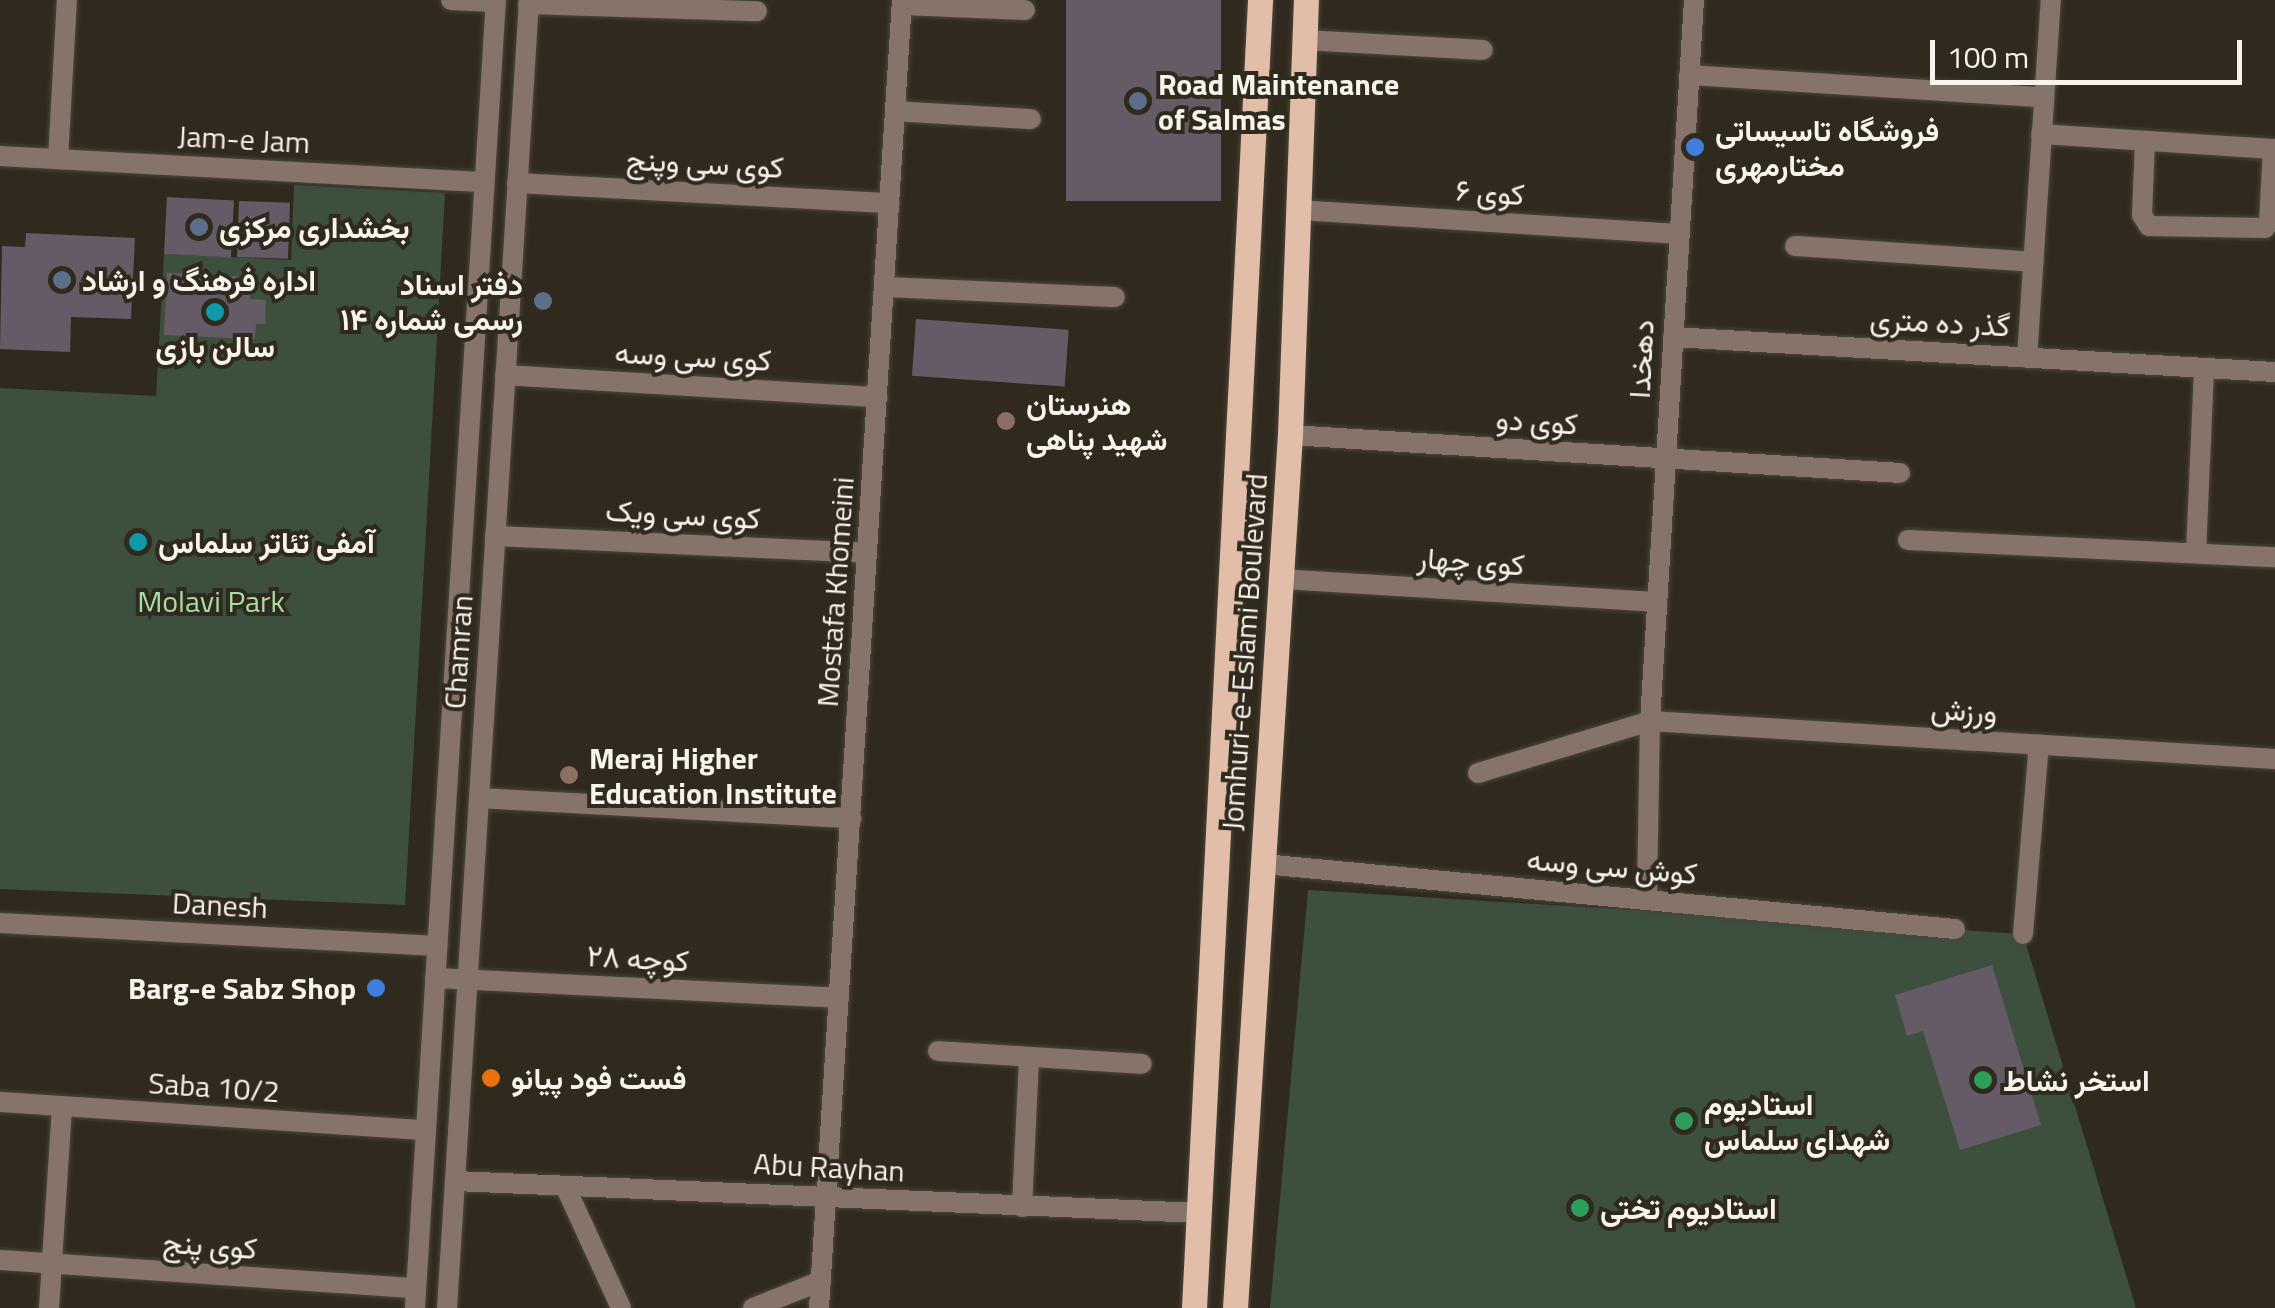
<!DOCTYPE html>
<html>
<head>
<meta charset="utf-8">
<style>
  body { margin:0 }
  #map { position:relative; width:2275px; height:1308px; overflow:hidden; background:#302a1e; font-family:"Titillium Web",Vazirmatn,sans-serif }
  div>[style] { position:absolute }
  .green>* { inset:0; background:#3d503d }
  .building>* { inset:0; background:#645b67; transform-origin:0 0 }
  .roads { filter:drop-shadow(0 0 2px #4c463b) drop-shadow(0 0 2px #4c463b) }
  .minor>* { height:20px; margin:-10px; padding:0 10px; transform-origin:10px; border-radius:10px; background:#86746a }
  .tertiary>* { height:20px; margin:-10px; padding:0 10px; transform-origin:10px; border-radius:10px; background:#86746a }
  .primary>* { height:25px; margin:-12.5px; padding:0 12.5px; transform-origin:12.5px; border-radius:12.5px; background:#e2bea9 }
  .dots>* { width:28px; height:28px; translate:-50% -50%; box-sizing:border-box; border:5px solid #302a1e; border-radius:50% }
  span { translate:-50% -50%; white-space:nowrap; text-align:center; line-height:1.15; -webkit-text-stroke:8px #302a1e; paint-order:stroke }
  .poi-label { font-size:30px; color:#f8f4ec; font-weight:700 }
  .left { translate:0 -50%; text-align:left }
  .right { translate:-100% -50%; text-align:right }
  .street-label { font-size:30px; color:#f8f4ec }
  .park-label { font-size:30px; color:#a7dca8 }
  .scale { position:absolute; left:1930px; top:40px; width:312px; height:45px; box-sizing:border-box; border:5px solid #f8f4ec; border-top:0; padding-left:12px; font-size:30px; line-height:35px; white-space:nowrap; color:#f8f4ec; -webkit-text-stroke:8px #302a1e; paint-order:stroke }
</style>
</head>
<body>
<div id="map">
  <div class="green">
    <div style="clip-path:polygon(294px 185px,445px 193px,405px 905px,0 889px,0 388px,156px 396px,164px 254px,291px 260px)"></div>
    <div style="clip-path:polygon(1308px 890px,2023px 934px,2136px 1308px,1270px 1308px)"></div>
  </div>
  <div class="building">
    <div style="left:1066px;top:0;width:155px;height:201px"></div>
    <div style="left:167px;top:197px;width:67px;height:57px;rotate:3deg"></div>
    <div style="left:239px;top:201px;width:51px;height:56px;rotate:2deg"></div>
    <div style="clip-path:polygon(26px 233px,135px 238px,131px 319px,71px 317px,70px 352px,0 349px,2px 246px,25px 247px)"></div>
    <div style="clip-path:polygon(167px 273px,251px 277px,250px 299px,266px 300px,265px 324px,256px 324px,255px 339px,164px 335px)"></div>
    <div style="left:916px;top:319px;width:153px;height:57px;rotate:4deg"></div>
    <div style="clip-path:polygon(1992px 965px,2041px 1125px,1960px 1150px,1923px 1031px,1907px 1036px,1895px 995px)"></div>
  </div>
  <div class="roads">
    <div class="minor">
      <div style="left:451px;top:0;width:44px;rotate:2.6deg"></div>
      <div style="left:1694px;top:0;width:722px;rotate:93.49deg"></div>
      <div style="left:1650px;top:721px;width:626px;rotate:3.48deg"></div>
      <div style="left:528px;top:4px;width:229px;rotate:1.8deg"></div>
      <div style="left:902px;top:5px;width:123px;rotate:2.3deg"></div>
      <div style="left:1305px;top:40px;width:178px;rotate:3.2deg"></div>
      <div style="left:1689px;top:75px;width:355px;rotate:3.6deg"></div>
      <div style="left:895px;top:111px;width:136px;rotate:3.4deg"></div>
      <div style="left:2041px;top:134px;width:234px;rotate:3.7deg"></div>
      <div style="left:2145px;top:141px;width:74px;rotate:92.3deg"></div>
      <div style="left:2142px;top:215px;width:13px;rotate:58deg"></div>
      <div style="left:2149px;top:226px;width:116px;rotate:1deg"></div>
      <div style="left:2265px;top:228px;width:7px;rotate:-56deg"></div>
      <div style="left:2269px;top:222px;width:73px;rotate:-86.9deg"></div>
      <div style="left:0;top:156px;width:485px;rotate:3.1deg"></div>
      <div style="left:58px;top:159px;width:159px;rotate:-86.8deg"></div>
      <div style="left:517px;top:183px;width:373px;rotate:3.1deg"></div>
      <div style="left:1298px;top:210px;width:382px;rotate:3.6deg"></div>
      <div style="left:1795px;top:246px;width:239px;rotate:3.8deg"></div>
      <div style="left:884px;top:287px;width:231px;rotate:2.5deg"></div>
      <div style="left:1673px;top:337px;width:603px;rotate:3.33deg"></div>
      <div style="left:2027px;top:358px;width:359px;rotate:-86.2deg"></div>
      <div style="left:505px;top:375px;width:373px;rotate:3.4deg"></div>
      <div style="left:1290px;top:435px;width:611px;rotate:3.56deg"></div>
      <div style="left:495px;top:536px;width:372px;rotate:2.6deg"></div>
      <div style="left:1908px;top:540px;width:367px;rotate:2.7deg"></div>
      <div style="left:2196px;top:553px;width:185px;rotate:-87.5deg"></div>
      <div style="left:1281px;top:579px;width:377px;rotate:3.5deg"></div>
      <div style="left:1478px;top:773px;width:180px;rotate:-16.8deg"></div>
      <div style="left:1650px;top:721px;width:178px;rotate:91deg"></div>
      <div style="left:479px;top:798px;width:373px;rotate:3.1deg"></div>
      <div style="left:1263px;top:864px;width:695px;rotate:5.37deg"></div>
      <div style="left:0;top:923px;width:438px;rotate:3deg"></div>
      <div style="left:2023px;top:934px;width:190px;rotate:-85.2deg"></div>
      <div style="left:435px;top:978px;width:404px;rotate:2.8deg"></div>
      <div style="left:938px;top:1051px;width:204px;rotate:3.6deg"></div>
      <div style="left:0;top:1102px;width:426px;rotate:3.8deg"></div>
      <div style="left:455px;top:1181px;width:747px;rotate:2.46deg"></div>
      <div style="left:565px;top:1186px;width:134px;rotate:65.3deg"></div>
      <div style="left:1022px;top:1207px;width:150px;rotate:-87.3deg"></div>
      <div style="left:0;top:1260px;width:417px;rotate:3.9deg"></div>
      <div style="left:49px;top:1308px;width:200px;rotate:-86.3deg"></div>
      <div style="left:753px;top:1308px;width:73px;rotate:-21.7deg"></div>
      <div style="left:819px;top:1308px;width:1311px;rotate:-86.37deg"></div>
    </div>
    <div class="tertiary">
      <div style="left:415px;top:1308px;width:1311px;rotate:-86.46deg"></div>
      <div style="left:447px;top:1308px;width:1311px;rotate:-86.41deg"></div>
    </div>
    <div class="primary">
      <div style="left:1194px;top:1308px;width:1310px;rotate:-87.11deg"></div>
      <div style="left:1235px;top:1308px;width:875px;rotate:-86.4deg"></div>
      <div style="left:1290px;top:435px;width:435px;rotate:-87.9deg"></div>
    </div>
  </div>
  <div class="dots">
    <div style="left:1138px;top:101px;background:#5c6f8a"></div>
    <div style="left:1695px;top:147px;background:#3f7fe0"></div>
    <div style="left:199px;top:227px;background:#5c6f8a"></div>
    <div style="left:62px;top:280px;background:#5c6f8a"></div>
    <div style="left:543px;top:301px;background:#5c6f8a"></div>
    <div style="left:215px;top:312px;background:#0f9aa8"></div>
    <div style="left:1006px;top:421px;background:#8d6e63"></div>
    <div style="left:138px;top:542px;background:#0f9aa8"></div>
    <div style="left:569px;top:775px;background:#8d6e63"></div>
    <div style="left:376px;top:988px;background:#3f7fe0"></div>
    <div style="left:491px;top:1078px;background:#e8710a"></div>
    <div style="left:1983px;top:1080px;background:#2e9e5b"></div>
    <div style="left:1684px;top:1121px;background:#2e9e5b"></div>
    <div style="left:1580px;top:1208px;background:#2e9e5b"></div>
  </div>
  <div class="poi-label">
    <span class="left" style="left:1158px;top:101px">Road Maintenance<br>of Salmas</span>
    <span class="left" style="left:1715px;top:147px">فروشگاه تاسیساتی<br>مختارمهری</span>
    <span class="left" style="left:219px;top:227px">بخشداری مرکزی</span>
    <span class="left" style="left:82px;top:280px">اداره فرهنگ و ارشاد</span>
    <span class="right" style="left:523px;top:301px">دفتر اسناد<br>رسمی شماره ۱۴</span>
    <span style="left:215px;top:346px">سالن بازی</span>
    <span class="left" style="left:1026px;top:421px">هنرستان<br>شهید پناهی</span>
    <span class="left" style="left:158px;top:542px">آمفی تئاتر سلماس</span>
    <span class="left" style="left:589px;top:775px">Meraj Higher<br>Education Institute</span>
    <span class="right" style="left:356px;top:988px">Barg-e Sabz Shop</span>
    <span class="left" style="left:511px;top:1078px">فست فود پیانو</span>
    <span class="left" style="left:2003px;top:1080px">استخر نشاط</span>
    <span class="left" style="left:1704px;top:1121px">استادیوم<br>شهدای سلماس</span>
    <span class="left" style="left:1600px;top:1208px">استادیوم تختی</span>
  </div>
  <div class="street-label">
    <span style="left:244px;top:139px;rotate:3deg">Jam-e Jam</span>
    <span style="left:705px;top:163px;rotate:3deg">کوی سی وپنج</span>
    <span style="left:1490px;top:192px;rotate:4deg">کوی ۶</span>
    <span style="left:1940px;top:322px;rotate:3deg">گذر ده متری</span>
    <span style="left:693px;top:356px;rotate:3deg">کوی سی وسه</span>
    <span style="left:1641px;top:359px;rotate:-87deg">دهخدا</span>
    <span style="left:1537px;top:421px;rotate:4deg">کوی دو</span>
    <span style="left:683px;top:514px;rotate:3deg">کوی سی ویک</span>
    <span style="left:1471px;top:561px;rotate:4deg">کوی چهار</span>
    <span style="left:835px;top:592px;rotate:-86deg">Mostafa Khomeini</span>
    <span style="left:458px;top:652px;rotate:-86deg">Chamran</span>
    <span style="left:1244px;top:652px;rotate:-86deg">Jomhuri-e-Eslami Boulevard</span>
    <span style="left:1964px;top:710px;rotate:3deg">ورزش</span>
    <span style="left:1612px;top:866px;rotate:5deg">کوش سی وسه</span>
    <span style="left:220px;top:905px;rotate:3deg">Danesh</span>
    <span style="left:638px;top:958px;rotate:3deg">کوچه ۲۸</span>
    <span style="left:214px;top:1087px;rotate:4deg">Saba 10/2</span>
    <span style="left:829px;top:1167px;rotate:3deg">Abu Rayhan</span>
    <span style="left:210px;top:1245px;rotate:4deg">کوی پنج</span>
  </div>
  <div class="park-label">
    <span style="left:211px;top:601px">Molavi Park</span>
  </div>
  <div class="scale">100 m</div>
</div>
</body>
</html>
